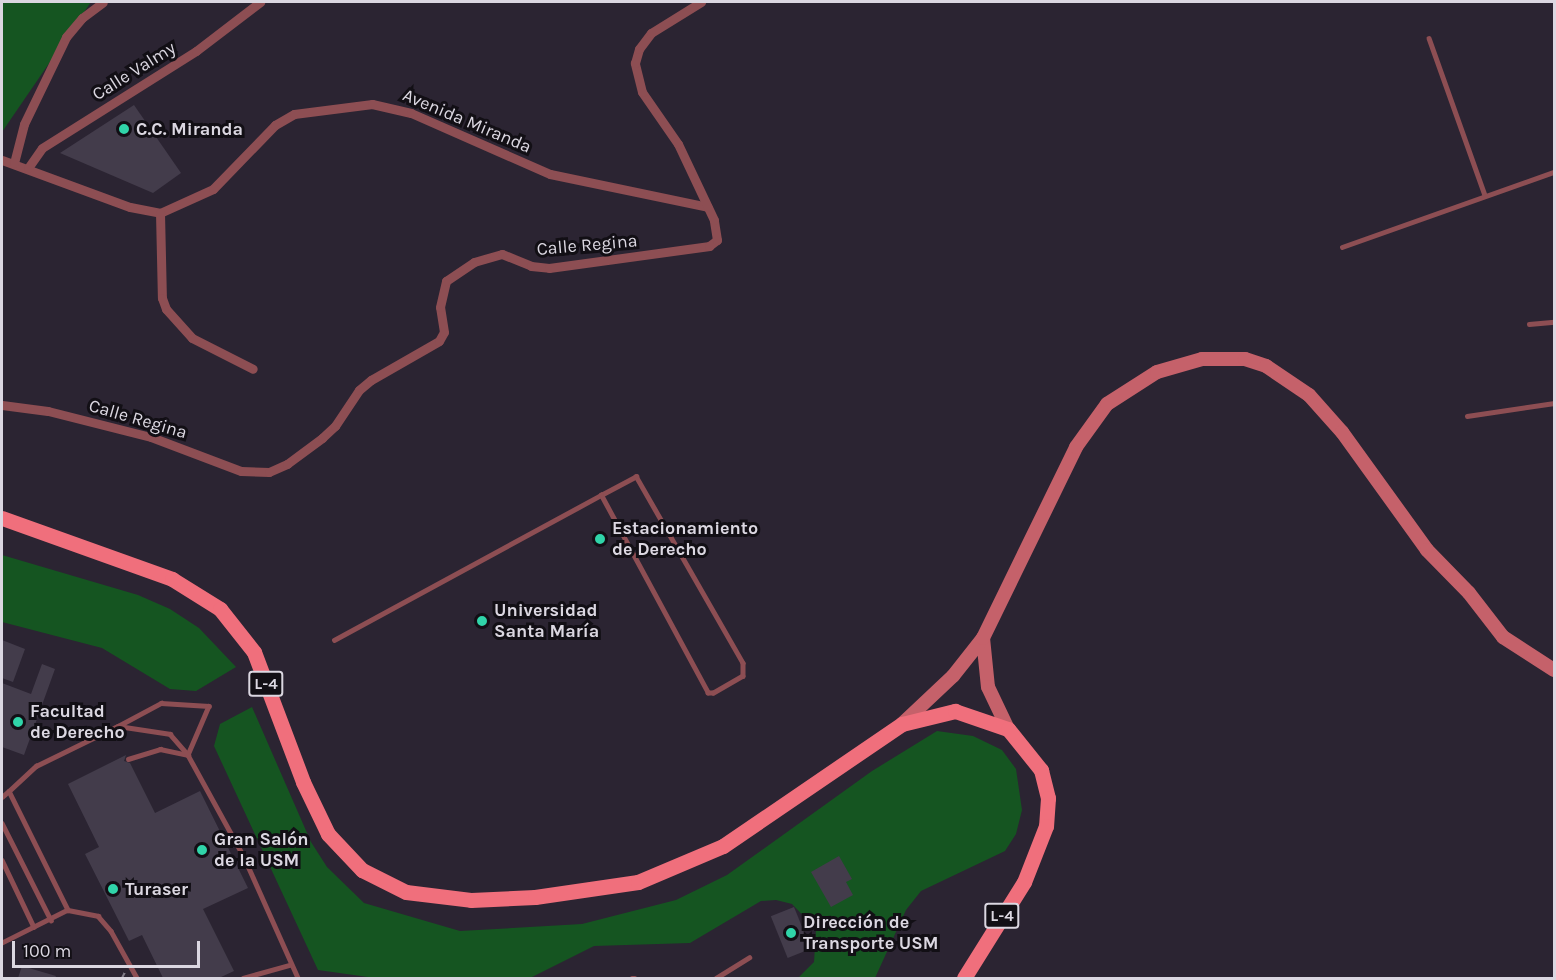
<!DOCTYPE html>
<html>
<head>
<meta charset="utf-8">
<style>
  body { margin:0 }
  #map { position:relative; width:1556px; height:980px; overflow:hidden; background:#2b2432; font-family:Karla,sans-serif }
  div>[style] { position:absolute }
  .green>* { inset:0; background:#155521 }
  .building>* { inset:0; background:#433c4b; transform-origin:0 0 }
  .path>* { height:2px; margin-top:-1px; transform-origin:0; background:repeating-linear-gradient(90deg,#817c88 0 6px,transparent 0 9px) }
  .lane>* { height:4.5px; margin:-2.25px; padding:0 2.25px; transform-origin:2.25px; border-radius:2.25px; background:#8d4e53 }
  .street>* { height:9px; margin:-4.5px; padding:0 4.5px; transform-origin:4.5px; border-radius:4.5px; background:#8d4e53 }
  .secondary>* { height:14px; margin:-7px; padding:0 7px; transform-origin:7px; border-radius:7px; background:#c5616a }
  .primary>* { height:15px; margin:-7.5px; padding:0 7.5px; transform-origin:7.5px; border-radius:7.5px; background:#f06f7c }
  .dots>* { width:16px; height:16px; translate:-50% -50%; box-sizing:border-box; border:3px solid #120f15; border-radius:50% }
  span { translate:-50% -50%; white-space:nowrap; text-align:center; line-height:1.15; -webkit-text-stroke:6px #120f15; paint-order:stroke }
  .shield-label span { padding:2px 4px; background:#120f15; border:2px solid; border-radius:4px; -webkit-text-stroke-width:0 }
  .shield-label { font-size:16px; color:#dbd7e1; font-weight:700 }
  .street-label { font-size:18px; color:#dbd7e1 }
  .poi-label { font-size:18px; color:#dbd7e1; font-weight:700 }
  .left { translate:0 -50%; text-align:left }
  .frame { position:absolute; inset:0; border:3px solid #dbd7e1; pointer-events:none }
  .scale { position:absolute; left:12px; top:941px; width:188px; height:27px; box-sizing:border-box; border:3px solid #dbd7e1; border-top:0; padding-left:8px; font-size:18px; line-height:21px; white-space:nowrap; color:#dbd7e1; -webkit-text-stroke:4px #120f15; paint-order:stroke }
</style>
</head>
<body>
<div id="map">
  <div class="green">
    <div style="clip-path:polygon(2px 2px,91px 2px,2px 132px)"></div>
    <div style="clip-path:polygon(2px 555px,138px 595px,170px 609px,199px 628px,236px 667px,196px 691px,170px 689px,102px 648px,2px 622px)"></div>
    <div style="clip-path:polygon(252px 707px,311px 842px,327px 867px,364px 903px,460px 931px,582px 924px,676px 900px,727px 875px,872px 771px,937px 731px,973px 736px,1002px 750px,1016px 769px,1022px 810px,1016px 834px,1005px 851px,921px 891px,906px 910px,875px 978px,798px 978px,814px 962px,816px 929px,792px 904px,776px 900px,761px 901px,690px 943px,594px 946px,530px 978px,375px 978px,318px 970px,214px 746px,220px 724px)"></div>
  </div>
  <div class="building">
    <div style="clip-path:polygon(134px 105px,181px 173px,153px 193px,60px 153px)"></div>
    <div style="clip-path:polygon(2px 640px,25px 649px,13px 682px,2px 678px)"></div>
    <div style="clip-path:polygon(42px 664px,55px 669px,24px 755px,2px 747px,2px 683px,31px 694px)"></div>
    <div style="clip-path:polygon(126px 755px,124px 761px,130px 763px,155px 813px,200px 791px,248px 888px,203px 909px,234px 971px,219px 978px,163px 978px,142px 935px,129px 941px,85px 854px,99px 847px,68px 784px)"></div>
    <div style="clip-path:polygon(839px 856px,852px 879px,846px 882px,853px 895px,831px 907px,811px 872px)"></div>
    <div style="left:794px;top:907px;width:45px;height:25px;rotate:68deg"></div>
    <div style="clip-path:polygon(22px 966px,56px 976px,55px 978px,18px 978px)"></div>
  </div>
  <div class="path">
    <div style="left:122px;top:978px;width:7px;rotate:-63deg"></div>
  </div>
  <div class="lane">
    <div style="left:1429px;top:38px;width:167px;rotate:70.4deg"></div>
    <div style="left:1342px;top:247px;width:225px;rotate:-19.5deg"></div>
    <div style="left:1529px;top:324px;width:25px;rotate:-5deg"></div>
    <div style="left:1467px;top:416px;width:88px;rotate:-8.5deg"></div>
    <div style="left:334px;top:640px;width:304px;rotate:-28.5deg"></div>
    <div style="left:601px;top:495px;width:40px;rotate:-28deg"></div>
    <div style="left:636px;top:476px;width:215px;rotate:60.2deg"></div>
    <div style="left:743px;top:663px;width:13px;rotate:90deg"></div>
    <div style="left:743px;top:676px;width:34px;rotate:150deg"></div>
    <div style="left:713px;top:693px;width:5px;rotate:180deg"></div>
    <div style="left:708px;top:693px;width:225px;rotate:-118.4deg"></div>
    <div style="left:118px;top:726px;width:49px;rotate:-28.1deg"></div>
    <div style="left:161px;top:703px;width:48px;rotate:3.6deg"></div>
    <div style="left:209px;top:706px;width:53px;rotate:113.2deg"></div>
    <div style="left:188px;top:755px;width:116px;rotate:61.2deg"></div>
    <div style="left:244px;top:857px;width:133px;rotate:65.9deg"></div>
    <div style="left:128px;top:759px;width:34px;rotate:-17deg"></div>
    <div style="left:160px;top:749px;width:29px;rotate:12deg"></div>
    <div style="left:9px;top:791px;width:37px;rotate:-43deg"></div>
    <div style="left:36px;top:766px;width:91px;rotate:-26deg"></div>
    <div style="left:118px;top:726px;width:53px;rotate:8.7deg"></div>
    <div style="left:170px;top:734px;width:28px;rotate:49deg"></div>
    <div style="left:2px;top:797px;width:9px;rotate:-41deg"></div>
    <div style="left:9px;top:791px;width:133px;rotate:63.6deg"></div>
    <div style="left:68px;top:910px;width:74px;rotate:153.4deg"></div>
    <div style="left:2px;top:823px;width:109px;rotate:63.2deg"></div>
    <div style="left:2px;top:860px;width:74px;rotate:64.5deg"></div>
    <div style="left:68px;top:910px;width:31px;rotate:11deg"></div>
    <div style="left:98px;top:916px;width:20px;rotate:49deg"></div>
    <div style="left:111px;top:931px;width:54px;rotate:61deg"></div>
    <div style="left:243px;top:978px;width:48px;rotate:-15.8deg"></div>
    <div style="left:632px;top:978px;width:3px"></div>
    <div style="left:716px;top:978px;width:39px;rotate:-32deg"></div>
  </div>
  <div class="street">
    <div style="left:2px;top:160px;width:136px;rotate:20.2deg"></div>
    <div style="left:130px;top:207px;width:31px;rotate:11deg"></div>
    <div style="left:160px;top:213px;width:58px;rotate:-24.4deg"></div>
    <div style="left:213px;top:189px;width:89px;rotate:-45.9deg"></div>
    <div style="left:275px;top:125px;width:22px;rotate:-30deg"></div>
    <div style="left:294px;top:114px;width:79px;rotate:-7.3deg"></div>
    <div style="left:372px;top:104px;width:40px;rotate:13deg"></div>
    <div style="left:411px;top:113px;width:152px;rotate:23.7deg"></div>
    <div style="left:550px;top:174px;width:161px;rotate:11.8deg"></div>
    <div style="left:14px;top:163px;width:40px;rotate:-75.6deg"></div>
    <div style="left:24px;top:124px;width:97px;rotate:-64.2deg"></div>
    <div style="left:66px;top:37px;width:25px;rotate:-50deg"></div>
    <div style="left:82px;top:18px;width:26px;rotate:-37deg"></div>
    <div style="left:28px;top:168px;width:24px;rotate:-55deg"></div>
    <div style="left:42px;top:148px;width:182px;rotate:-32.2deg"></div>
    <div style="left:196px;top:51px;width:81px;rotate:-37.4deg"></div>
    <div style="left:160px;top:213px;width:85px;rotate:88.7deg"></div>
    <div style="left:162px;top:298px;width:12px;rotate:70deg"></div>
    <div style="left:166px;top:309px;width:39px;rotate:48deg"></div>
    <div style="left:192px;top:338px;width:68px;rotate:26.9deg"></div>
    <div style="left:2px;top:405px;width:46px;rotate:7.4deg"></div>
    <div style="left:48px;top:411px;width:106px;rotate:14.2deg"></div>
    <div style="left:151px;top:437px;width:96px;rotate:20.7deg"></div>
    <div style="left:241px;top:471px;width:28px;rotate:2deg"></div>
    <div style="left:269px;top:472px;width:20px;rotate:-24deg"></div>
    <div style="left:287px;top:464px;width:44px;rotate:-36.6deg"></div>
    <div style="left:322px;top:438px;width:18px;rotate:-43deg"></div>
    <div style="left:335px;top:426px;width:43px;rotate:-56.3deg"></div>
    <div style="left:359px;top:390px;width:16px;rotate:-40deg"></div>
    <div style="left:371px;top:380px;width:78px;rotate:-29.8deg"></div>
    <div style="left:439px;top:341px;width:10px;rotate:-61deg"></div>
    <div style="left:444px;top:332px;width:25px;rotate:-99deg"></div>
    <div style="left:440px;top:307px;width:27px;rotate:-77deg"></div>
    <div style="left:446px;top:281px;width:34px;rotate:-34deg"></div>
    <div style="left:474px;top:262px;width:29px;rotate:-16deg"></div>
    <div style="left:502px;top:254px;width:31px;rotate:22deg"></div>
    <div style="left:531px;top:266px;width:18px;rotate:6deg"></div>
    <div style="left:549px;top:268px;width:162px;rotate:-7.8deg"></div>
    <div style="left:709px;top:246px;width:10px;rotate:-37deg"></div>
    <div style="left:717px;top:240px;width:20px;rotate:-99deg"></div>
    <div style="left:714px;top:220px;width:84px;rotate:-115.3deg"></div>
    <div style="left:678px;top:144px;width:63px;rotate:-124.7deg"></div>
    <div style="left:642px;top:92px;width:30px;rotate:-104deg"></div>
    <div style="left:635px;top:63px;width:15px;rotate:-74deg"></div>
    <div style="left:639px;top:49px;width:20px;rotate:-53deg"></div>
    <div style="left:651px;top:33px;width:59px;rotate:-31.8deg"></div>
  </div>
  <div class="secondary">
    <div style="left:983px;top:638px;width:49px;rotate:84.2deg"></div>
    <div style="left:988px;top:687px;width:47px;rotate:64.5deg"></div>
    <div style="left:902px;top:724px;width:70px;rotate:-43.3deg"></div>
    <div style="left:953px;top:676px;width:48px;rotate:-51.7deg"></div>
    <div style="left:983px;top:638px;width:212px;rotate:-64deg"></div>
    <div style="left:1076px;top:447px;width:53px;rotate:-54.2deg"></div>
    <div style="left:1107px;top:404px;width:59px;rotate:-32.6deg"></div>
    <div style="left:1157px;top:372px;width:47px;rotate:-16.1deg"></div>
    <div style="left:1202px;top:359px;width:43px"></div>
    <div style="left:1245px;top:359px;width:22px;rotate:18deg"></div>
    <div style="left:1266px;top:366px;width:52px;rotate:34deg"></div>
    <div style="left:1309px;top:395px;width:50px;rotate:48.3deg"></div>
    <div style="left:1342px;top:432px;width:145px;rotate:54.2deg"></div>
    <div style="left:1427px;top:550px;width:60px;rotate:45.7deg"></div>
    <div style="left:1469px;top:593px;width:56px;rotate:52.3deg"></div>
    <div style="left:1503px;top:637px;width:61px;rotate:32.9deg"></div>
  </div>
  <div class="primary">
    <div style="left:2px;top:518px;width:181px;rotate:19.7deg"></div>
    <div style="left:172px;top:579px;width:57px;rotate:32deg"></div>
    <div style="left:220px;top:609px;width:55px;rotate:51.7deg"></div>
    <div style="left:254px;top:652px;width:139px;rotate:69.3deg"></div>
    <div style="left:303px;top:782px;width:58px;rotate:64.3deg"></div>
    <div style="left:328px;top:834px;width:50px;rotate:46.6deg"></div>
    <div style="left:362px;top:870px;width:49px;rotate:26.6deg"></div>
    <div style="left:406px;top:892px;width:65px;rotate:7deg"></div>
    <div style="left:471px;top:900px;width:64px;rotate:-2.7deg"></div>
    <div style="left:535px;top:897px;width:104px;rotate:-8.3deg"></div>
    <div style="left:638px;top:882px;width:92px;rotate:-23deg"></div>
    <div style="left:723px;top:846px;width:217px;rotate:-34.3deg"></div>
    <div style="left:902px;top:724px;width:55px;rotate:-13.8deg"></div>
    <div style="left:955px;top:711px;width:56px;rotate:18.8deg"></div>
    <div style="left:1008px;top:729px;width:53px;rotate:51.2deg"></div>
    <div style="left:1041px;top:770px;width:29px;rotate:76deg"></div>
    <div style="left:1048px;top:798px;width:28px;rotate:94deg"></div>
    <div style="left:1046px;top:826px;width:60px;rotate:111.4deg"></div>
    <div style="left:1024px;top:882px;width:113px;rotate:122deg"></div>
  </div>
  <div class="dots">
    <div style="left:124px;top:129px;background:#30d4a9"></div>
    <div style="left:600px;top:539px;background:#30d4a9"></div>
    <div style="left:482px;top:621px;background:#30d4a9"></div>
    <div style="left:18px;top:722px;background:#30d4a9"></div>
    <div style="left:202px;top:850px;background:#30d4a9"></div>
    <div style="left:113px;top:889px;background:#30d4a9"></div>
    <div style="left:791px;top:933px;background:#30d4a9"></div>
  </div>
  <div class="shield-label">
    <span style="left:266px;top:684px">L-4</span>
    <span style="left:1002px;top:916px">L-4</span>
  </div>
  <div class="street-label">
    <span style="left:134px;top:71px;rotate:-32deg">Calle Valmy</span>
    <span style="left:467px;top:121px;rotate:23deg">Avenida Miranda</span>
    <span style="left:587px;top:245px;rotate:-5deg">Calle Regina</span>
    <span style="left:138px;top:419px;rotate:16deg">Calle Regina</span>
  </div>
  <div class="poi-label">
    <span class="left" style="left:136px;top:129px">C.C. Miranda</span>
    <span class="left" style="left:612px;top:539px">Estacionamiento<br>de Derecho</span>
    <span class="left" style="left:494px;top:621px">Universidad<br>Santa María</span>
    <span class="left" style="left:30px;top:722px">Facultad<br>de Derecho</span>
    <span class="left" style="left:214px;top:850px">Gran Salón<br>de la USM</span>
    <span class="left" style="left:125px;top:889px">Turaser</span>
    <span class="left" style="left:803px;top:933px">Dirección de<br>Transporte USM</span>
  </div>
  <div class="frame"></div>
  <div class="scale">100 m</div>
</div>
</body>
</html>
